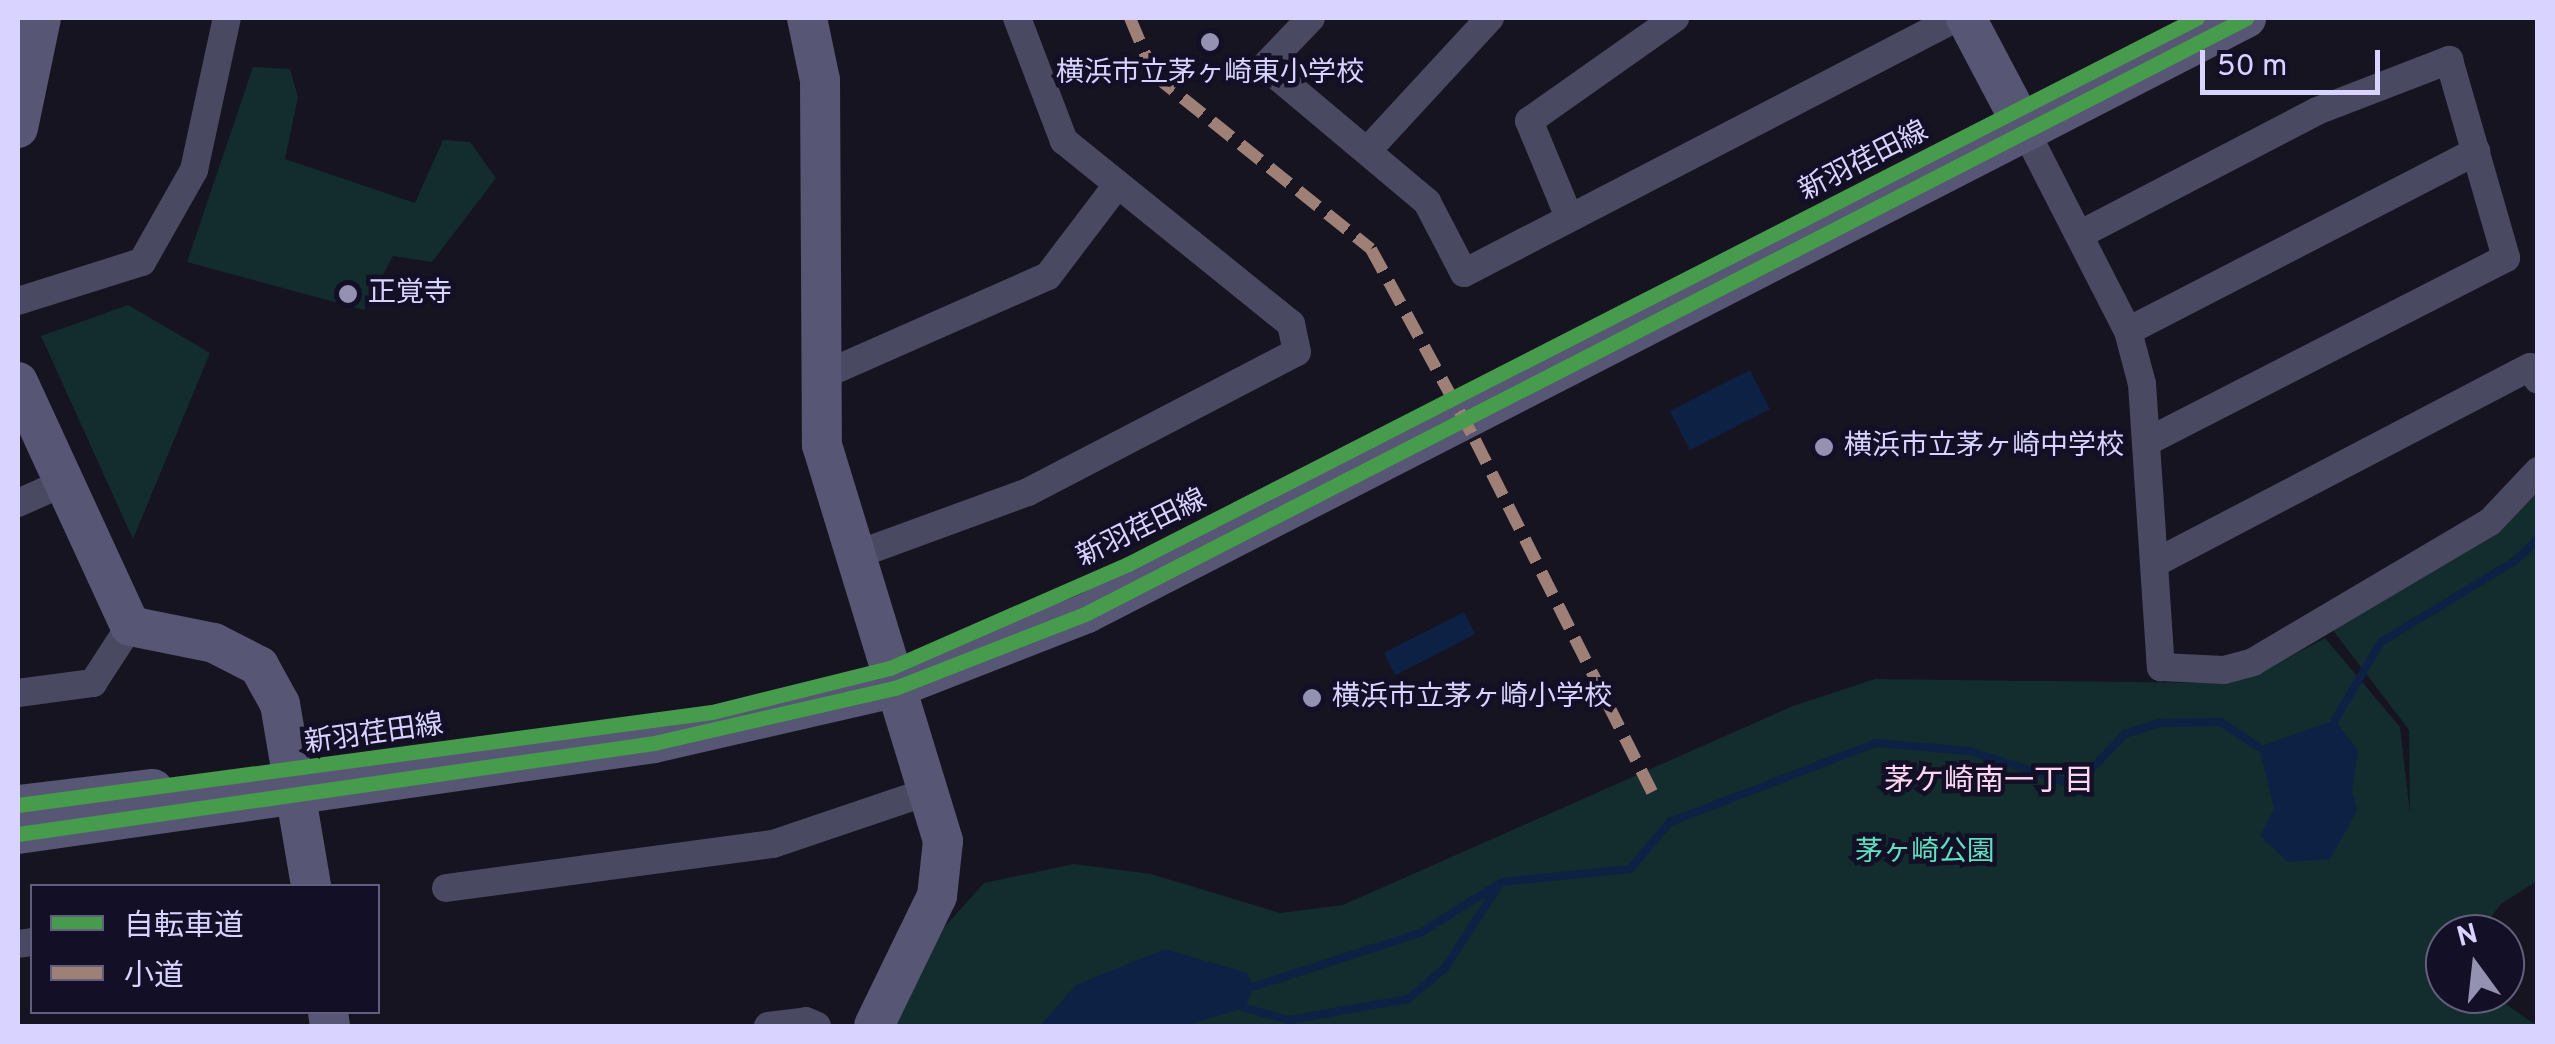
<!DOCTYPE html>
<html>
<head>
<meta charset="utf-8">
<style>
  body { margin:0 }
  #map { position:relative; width:2555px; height:1044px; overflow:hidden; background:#161421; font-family:Overpass,"Noto Sans JP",sans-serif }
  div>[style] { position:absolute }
  .green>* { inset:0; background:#132c2d }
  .water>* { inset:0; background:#0d2144; transform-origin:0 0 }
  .stream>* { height:8px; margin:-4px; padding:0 4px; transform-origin:4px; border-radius:4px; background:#0d2144 }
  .street>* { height:28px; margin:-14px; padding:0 14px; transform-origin:14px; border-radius:14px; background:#4a4962 }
  .secondary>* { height:40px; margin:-20px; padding:0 20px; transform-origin:20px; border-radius:20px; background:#575674 }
  .quiet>* { height:12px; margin-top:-6px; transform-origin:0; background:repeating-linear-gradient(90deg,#9e8076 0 25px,transparent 0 37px) }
  .cycleway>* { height:15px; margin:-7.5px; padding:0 7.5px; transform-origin:7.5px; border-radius:7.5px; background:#469c4c }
  .dots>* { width:28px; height:28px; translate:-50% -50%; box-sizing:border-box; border:5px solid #130f26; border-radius:50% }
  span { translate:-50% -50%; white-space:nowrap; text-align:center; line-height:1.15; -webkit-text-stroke:9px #130f26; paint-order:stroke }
  .poi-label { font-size:28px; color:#d9d4ff }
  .left { translate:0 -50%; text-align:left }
  .street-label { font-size:28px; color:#d9d4ff }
  .park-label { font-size:28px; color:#5fe0c0 }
  .neighbourhood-label { font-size:30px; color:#ffd6f0 }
  .frame { position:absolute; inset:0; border:20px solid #d9d4ff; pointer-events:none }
  .legend { position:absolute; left:30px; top:884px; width:350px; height:130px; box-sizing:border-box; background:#130f26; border:2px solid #625e7d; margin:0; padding:12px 18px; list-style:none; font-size:30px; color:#d9d4ff }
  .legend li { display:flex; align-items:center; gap:20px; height:50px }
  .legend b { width:50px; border:2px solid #625e7d }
  .north { position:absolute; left:2425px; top:914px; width:100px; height:100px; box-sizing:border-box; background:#130f26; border:2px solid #625e7d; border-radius:50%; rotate:345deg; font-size:28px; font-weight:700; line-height:40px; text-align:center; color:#d9d4ff }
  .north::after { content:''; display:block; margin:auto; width:35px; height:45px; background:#9591b1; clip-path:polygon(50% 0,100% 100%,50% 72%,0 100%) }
  .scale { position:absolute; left:2200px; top:50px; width:180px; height:45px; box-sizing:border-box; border:5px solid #d9d4ff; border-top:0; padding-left:12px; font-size:30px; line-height:35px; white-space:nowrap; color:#d9d4ff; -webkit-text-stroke:8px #130f26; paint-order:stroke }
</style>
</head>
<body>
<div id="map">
  <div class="green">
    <div style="clip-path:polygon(253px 67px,290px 69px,298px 97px,285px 159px,415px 203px,443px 140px,470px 142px,496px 178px,432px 262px,393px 256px,364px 310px,187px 262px)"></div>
    <div style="clip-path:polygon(128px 305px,210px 353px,133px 539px,41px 336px)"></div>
    <div style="clip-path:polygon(2537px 482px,2537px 881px,2501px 904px,2478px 934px,2445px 934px,2445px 994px,2492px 994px,2537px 1026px,894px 1026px,941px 931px,984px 883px,1074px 864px,1151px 874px,1280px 913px,1343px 905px,1793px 706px,1875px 679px,2212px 683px,2257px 674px,2325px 638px,2400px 727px,2410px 814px,2409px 730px,2332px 629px)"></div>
  </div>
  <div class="water">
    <div style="left:1750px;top:370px;width:44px;height:90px;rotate:63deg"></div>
    <div style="left:1464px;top:612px;width:25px;height:90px;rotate:63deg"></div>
    <div style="clip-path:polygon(2335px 720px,2358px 750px,2352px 791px,2357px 811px,2330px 859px,2288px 862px,2260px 836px,2274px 808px,2259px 747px)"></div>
    <div style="clip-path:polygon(1165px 949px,1247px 973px,1253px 987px,1245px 1008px,1184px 1026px,1040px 1026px,1076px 985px)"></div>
  </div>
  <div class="stream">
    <div style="left:2335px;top:720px;width:91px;rotate:-59.5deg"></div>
    <div style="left:2381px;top:642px;width:157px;rotate:-31.2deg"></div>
    <div style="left:2515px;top:561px;width:32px;rotate:-44deg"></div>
    <div style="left:1253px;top:987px;width:178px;rotate:-18deg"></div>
    <div style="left:1422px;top:932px;width:94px;rotate:-32deg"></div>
    <div style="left:1502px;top:882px;width:129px;rotate:-5.8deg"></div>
    <div style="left:1630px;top:869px;width:62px;rotate:-49.6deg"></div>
    <div style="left:1670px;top:822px;width:221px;rotate:-21deg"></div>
    <div style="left:1876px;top:743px;width:94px;rotate:4.9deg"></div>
    <div style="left:1970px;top:751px;width:111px;rotate:17.8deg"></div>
    <div style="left:2076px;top:785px;width:71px;rotate:-46.1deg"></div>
    <div style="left:2125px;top:734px;width:36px;rotate:-18deg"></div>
    <div style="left:2159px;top:723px;width:61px;rotate:-0.9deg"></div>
    <div style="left:2220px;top:722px;width:46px;rotate:32.7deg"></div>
    <div style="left:1245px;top:1008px;width:46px;rotate:15.3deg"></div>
    <div style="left:1289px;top:1020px;width:121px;rotate:-10deg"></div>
    <div style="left:1408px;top:999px;width:48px;rotate:-40deg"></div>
    <div style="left:1445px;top:968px;width:99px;rotate:-57deg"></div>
  </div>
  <div class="street">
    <div style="left:1311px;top:18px;width:66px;rotate:133.8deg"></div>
    <div style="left:1265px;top:66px;width:212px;rotate:40deg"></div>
    <div style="left:1427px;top:202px;width:80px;rotate:62.5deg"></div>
    <div style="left:1464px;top:273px;width:554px;rotate:-27.4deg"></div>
    <div style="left:2025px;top:130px;width:226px;rotate:62.9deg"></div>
    <div style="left:2128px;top:331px;width:55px;rotate:75.2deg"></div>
    <div style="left:2142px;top:384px;width:284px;rotate:86.2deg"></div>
    <div style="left:2161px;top:667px;width:63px;rotate:2.7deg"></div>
    <div style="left:2224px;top:670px;width:30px;rotate:-15deg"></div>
    <div style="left:2253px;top:662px;width:275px;rotate:-30.6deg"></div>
    <div style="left:2490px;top:522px;width:70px;rotate:-46.7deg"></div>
    <div style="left:1368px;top:150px;width:180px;rotate:-47.3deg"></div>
    <div style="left:1569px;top:217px;width:104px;rotate:-112.6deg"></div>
    <div style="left:1529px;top:121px;width:179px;rotate:-35.2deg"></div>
    <div style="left:2079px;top:235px;width:268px;rotate:-27.5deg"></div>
    <div style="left:2317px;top:111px;width:142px;rotate:-21.1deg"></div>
    <div style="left:2449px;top:60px;width:206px;rotate:73.9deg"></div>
    <div style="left:2506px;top:258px;width:400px;rotate:152.9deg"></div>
    <div style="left:18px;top:301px;width:130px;rotate:-17.5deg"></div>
    <div style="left:142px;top:262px;width:106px;rotate:-60.5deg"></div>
    <div style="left:194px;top:170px;width:156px;rotate:-77.8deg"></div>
    <div style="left:2128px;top:331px;width:392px;rotate:-27.3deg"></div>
    <div style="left:819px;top:377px;width:250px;rotate:-23.8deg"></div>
    <div style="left:1048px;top:276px;width:114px;rotate:-52.8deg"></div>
    <div style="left:18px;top:503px;width:49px;rotate:-24deg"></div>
    <div style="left:853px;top:556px;width:186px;rotate:-20.1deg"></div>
    <div style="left:1028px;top:492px;width:303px;rotate:-27.5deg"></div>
    <div style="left:1297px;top:352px;width:29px;rotate:-102deg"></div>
    <div style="left:1291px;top:324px;width:292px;rotate:-141.1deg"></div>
    <div style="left:1064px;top:141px;width:132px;rotate:-110.9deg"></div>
    <div style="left:2155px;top:563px;width:423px;rotate:-27.6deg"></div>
    <div style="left:2530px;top:367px;width:15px;rotate:58deg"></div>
    <div style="left:18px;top:693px;width:76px;rotate:-7.6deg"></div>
    <div style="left:93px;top:683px;width:68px;rotate:-57deg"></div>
    <div style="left:446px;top:888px;width:330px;rotate:-7.7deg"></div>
    <div style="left:773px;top:844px;width:166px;rotate:-18.7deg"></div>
    <div style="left:18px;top:944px;width:14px;rotate:-8deg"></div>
    <div style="left:768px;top:1026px;width:38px;rotate:-7deg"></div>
    <div style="left:806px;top:1021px;width:12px;rotate:24deg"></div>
  </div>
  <div class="secondary">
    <div style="left:807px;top:18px;width:63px;rotate:78.2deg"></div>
    <div style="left:820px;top:80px;width:365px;rotate:89.7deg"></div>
    <div style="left:822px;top:445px;width:414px;rotate:73deg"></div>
    <div style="left:943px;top:841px;width:55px;rotate:96.2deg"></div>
    <div style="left:937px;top:896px;width:144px;rotate:115.9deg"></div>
    <div style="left:1966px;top:18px;width:127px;rotate:62.2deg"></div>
    <div style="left:18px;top:128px;width:112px;rotate:-78.2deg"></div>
    <div style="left:18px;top:382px;width:268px;rotate:65.3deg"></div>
    <div style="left:130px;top:626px;width:86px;rotate:11.4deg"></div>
    <div style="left:214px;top:643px;width:51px;rotate:27.1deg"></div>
    <div style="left:259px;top:666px;width:43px;rotate:61.1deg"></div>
    <div style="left:280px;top:704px;width:185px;rotate:80.3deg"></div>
    <div style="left:18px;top:805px;width:136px;rotate:-6.8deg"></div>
    <div style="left:18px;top:834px;width:642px;rotate:-8.14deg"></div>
    <div style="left:654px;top:743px;width:247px;rotate:-12.9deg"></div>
    <div style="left:895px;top:688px;width:206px;rotate:-21.3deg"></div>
    <div style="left:1087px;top:613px;width:1303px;rotate:-27.17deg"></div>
    <div style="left:328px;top:1012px;width:14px;rotate:82deg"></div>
  </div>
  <div class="quiet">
    <div style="left:1130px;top:18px;width:62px;rotate:67.2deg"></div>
    <div style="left:1154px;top:75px;width:278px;rotate:38.7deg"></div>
    <div style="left:1371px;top:249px;width:217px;rotate:61.4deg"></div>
    <div style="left:1475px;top:440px;width:394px;rotate:63.3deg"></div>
  </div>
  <div class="cycleway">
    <div style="left:18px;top:805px;width:700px;rotate:-7.63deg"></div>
    <div style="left:712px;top:712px;width:183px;rotate:-13.9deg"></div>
    <div style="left:890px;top:668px;width:260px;rotate:-23.6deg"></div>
    <div style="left:1128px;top:564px;width:1200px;rotate:-27.06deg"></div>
    <div style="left:18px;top:834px;width:642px;rotate:-8.14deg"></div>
    <div style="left:654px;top:743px;width:247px;rotate:-12.9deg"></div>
    <div style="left:895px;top:688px;width:206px;rotate:-21.3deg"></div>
    <div style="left:1087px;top:613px;width:1303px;rotate:-27.17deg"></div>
  </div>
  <div class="dots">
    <div style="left:1210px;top:42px;background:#9591b1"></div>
    <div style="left:348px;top:294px;background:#9591b1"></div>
    <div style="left:1824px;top:447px;background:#9591b1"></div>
    <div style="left:1312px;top:698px;background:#9591b1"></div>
  </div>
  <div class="poi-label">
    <span style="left:1210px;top:74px">横浜市立茅ヶ崎東小学校</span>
    <span class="left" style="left:368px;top:294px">正覚寺</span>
    <span class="left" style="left:1844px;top:447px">横浜市立茅ヶ崎中学校</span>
    <span class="left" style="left:1332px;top:698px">横浜市立茅ヶ崎小学校</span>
  </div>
  <div class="street-label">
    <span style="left:1864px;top:162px;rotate:-27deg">新羽荏田線</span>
    <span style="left:1142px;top:529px;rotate:-26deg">新羽荏田線</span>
    <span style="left:374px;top:735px;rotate:-8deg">新羽荏田線</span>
  </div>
  <div class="park-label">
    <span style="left:1925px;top:853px">茅ヶ崎公園</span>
  </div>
  <div class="neighbourhood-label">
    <span style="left:1989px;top:783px">茅ケ崎南一丁目</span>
  </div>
  <div class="frame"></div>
  <ul class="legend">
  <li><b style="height:12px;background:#469c4c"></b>自転車道</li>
  <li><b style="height:12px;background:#9e8076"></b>小道</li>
  </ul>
  <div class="north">N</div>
  <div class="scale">50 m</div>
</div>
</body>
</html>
